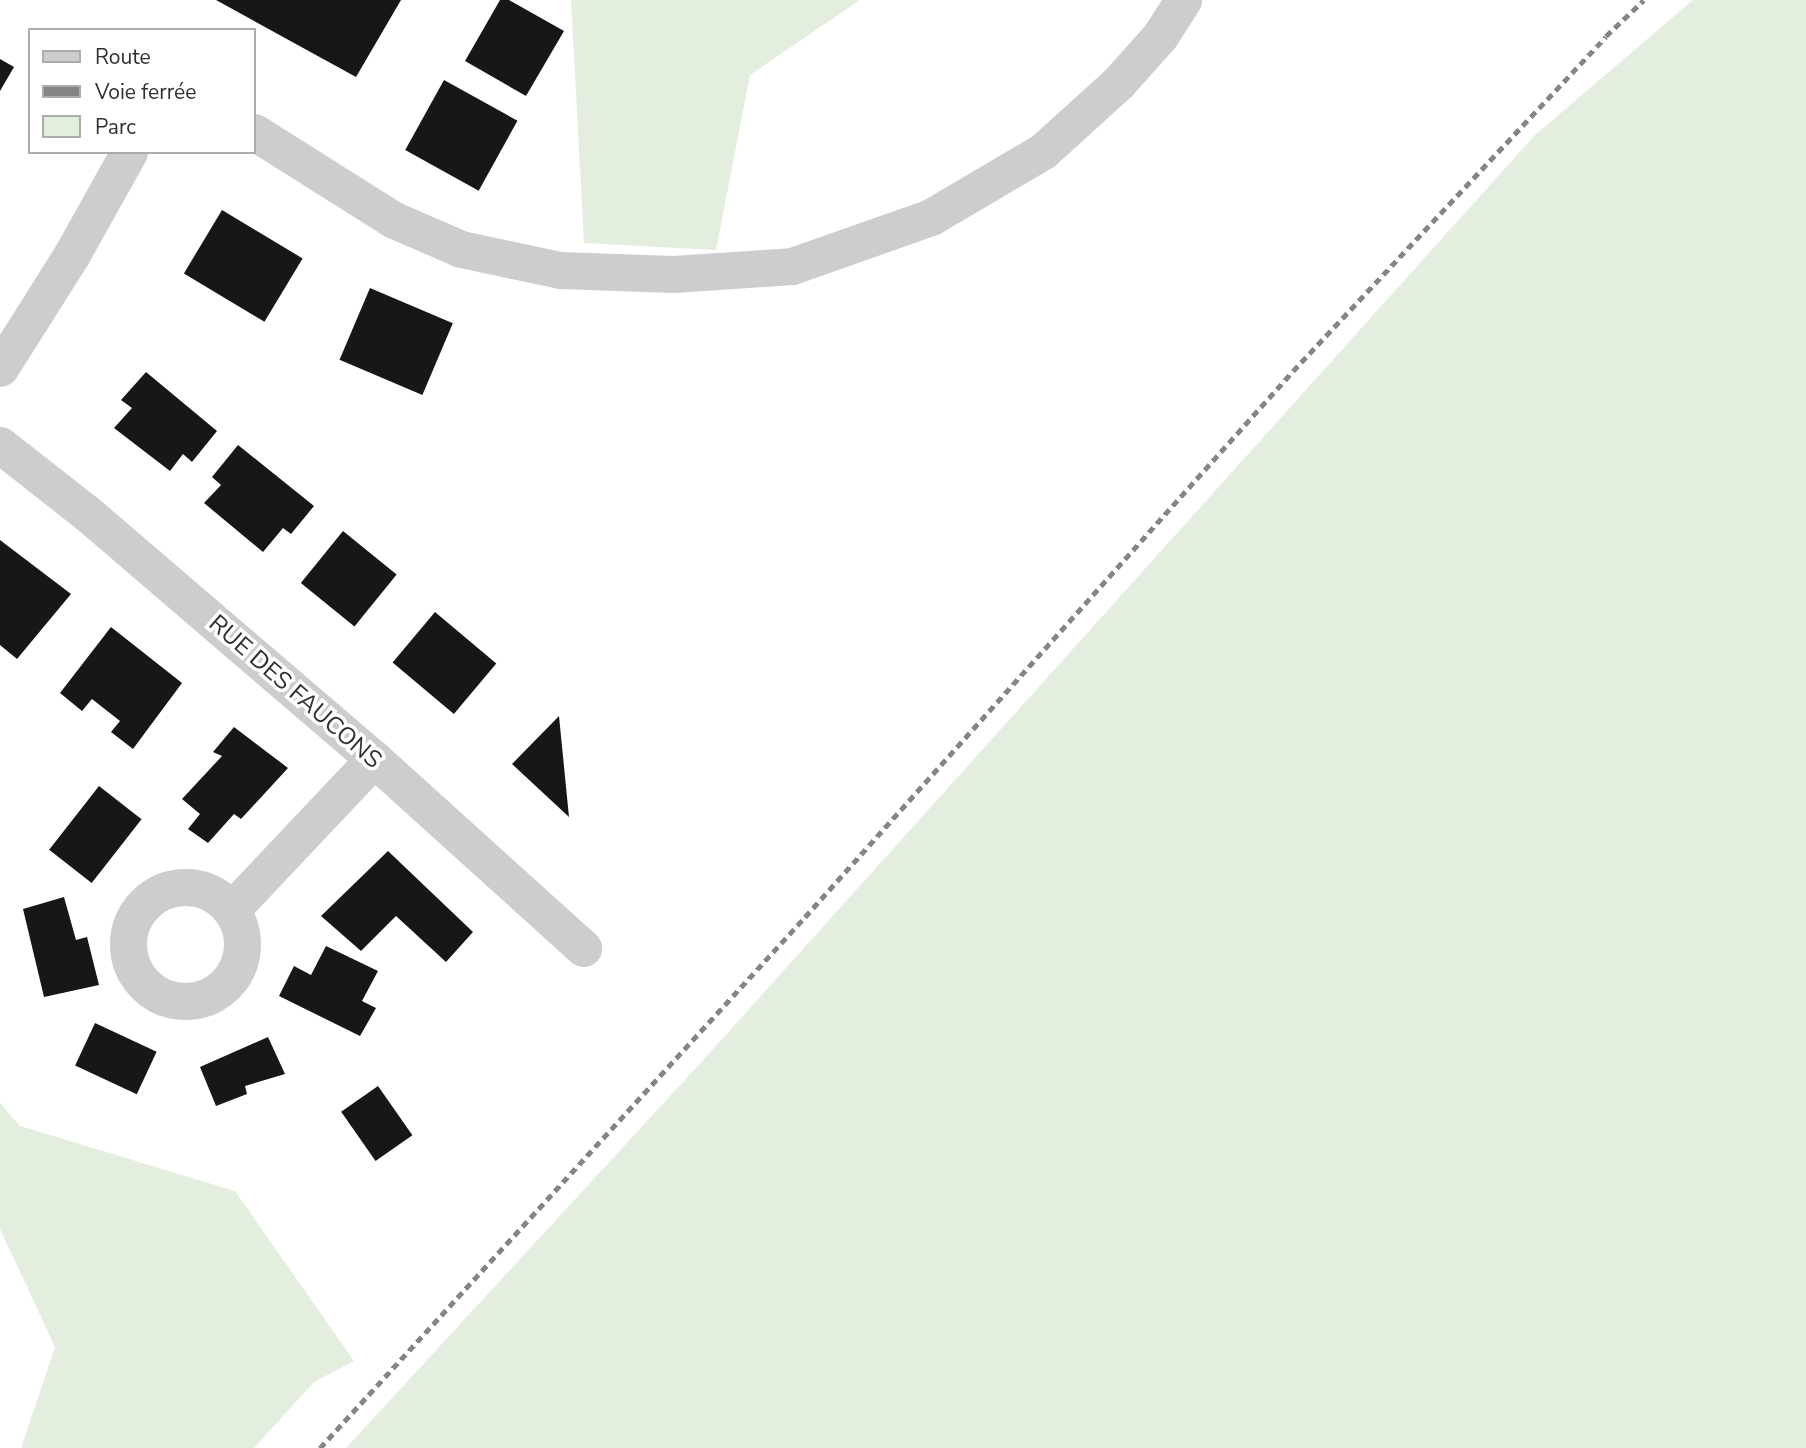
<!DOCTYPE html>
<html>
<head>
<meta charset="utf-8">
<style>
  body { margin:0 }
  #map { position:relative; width:1806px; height:1448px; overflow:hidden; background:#fff; font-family:"Nunito Sans",sans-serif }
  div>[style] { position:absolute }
  .green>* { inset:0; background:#e4eede }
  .building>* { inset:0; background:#171717; transform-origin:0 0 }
  .street>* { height:37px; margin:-18.5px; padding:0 18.5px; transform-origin:18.5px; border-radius:18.5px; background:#cdcdcd }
  .street>.ring { margin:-18.5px; padding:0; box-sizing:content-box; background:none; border:37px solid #cdcdcd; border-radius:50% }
  .rail>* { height:5px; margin-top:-2.5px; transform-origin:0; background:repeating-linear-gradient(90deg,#858585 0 7px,transparent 0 12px) }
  span { translate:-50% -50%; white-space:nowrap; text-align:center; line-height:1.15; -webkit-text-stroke:7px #fff; paint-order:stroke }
  .street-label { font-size:24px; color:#303030 }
  .legend { position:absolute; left:28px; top:28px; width:228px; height:126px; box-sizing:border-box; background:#fff; border:2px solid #acacac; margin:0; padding:9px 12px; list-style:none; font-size:21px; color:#303030 }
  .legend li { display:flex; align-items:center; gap:14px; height:35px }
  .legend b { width:35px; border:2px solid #acacac }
</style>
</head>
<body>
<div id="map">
  <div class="green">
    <div style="clip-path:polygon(571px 0,860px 0,750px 75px,716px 250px,584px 243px)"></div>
    <div style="clip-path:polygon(1693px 0,1806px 0,1806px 1448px,346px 1448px,705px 1058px,1535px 135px)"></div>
    <div style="clip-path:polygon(0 1103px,20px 1126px,235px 1191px,354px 1361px,314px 1382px,254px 1448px,21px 1448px,55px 1347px,0 1229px)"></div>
  </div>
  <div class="building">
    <div style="clip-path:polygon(216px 0,401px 0,356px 77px)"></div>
    <div style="clip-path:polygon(500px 0,509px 0,564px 31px,526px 96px,465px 61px)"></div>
    <div style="clip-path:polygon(0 59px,14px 67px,0 91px)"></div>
    <div style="left:444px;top:80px;width:84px;height:80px;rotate:29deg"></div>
    <div style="left:222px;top:210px;width:94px;height:74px;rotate:31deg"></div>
    <div style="left:370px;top:288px;width:90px;height:78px;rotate:23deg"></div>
    <div style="clip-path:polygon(146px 372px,217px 431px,192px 462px,183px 454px,170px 471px,114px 428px,132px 408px,121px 400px)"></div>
    <div style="clip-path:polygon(238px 445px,314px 506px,291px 534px,283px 528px,263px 552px,204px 503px,221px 485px,212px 477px)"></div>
    <div style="left:343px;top:531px;width:69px;height:67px;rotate:39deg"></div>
    <div style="clip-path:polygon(0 540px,71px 594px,17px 659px,0 645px)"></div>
    <div style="left:435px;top:612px;width:80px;height:66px;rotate:40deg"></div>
    <div style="clip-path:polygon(111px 627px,182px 683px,133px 749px,111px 732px,120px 721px,92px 699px,82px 711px,60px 693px)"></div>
    <div style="clip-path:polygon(559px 716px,569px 817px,512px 764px)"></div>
    <div style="clip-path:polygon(234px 727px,288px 768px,241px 819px,234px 814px,208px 843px,188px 829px,200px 814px,182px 799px,222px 756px,213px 752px)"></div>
    <div style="left:99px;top:786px;width:54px;height:81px;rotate:38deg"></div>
    <div style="clip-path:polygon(388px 851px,473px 932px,446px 962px,396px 916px,361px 951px,321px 916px)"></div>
    <div style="clip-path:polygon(64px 897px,76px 940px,87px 937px,99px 985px,44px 997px,23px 909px)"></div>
    <div style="clip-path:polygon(326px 946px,378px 971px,362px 1001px,376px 1008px,360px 1036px,279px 996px,294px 966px,311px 975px)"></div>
    <div style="left:95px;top:1023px;width:68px;height:47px;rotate:25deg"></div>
    <div style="clip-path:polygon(268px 1037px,285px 1074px,245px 1086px,247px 1094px,216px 1106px,200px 1067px)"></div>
    <div style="left:378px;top:1086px;width:60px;height:45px;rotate:55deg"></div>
  </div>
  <div class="street">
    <div style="left:254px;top:132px;width:165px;rotate:32.2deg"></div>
    <div style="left:394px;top:220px;width:73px;rotate:23.4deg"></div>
    <div style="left:461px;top:249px;width:101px;rotate:12deg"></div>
    <div style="left:560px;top:270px;width:113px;rotate:2deg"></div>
    <div style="left:673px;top:274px;width:119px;rotate:-3.8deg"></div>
    <div style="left:792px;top:266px;width:147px;rotate:-19.4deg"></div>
    <div style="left:931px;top:217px;width:130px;rotate:-30.5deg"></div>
    <div style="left:1043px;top:151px;width:101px;rotate:-42.2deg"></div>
    <div style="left:1118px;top:83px;width:63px;rotate:-48.2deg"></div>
    <div style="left:1160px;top:36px;width:43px;rotate:-57.4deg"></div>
    <div style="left:0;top:368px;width:135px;rotate:-57.7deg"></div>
    <div style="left:72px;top:254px;width:117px;rotate:-60.8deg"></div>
    <div style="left:0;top:445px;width:112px;rotate:38.1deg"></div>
    <div style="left:88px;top:514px;width:377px;rotate:40.6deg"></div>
    <div style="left:374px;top:759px;width:282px;rotate:42.1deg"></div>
    <div class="ring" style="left:128px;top:887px;width:77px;height:77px"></div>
    <div style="left:231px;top:910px;width:208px;rotate:-46.6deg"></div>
  </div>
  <div class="rail">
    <div style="left:320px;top:1448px;width:719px;rotate:-47.59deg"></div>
    <div style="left:805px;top:917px;width:732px;rotate:-48.21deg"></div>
    <div style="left:1293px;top:371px;width:458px;rotate:-46.9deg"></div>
    <div style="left:1606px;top:36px;width:52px;rotate:-43.5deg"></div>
  </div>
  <div class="street-label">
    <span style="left:295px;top:692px;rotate:41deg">RUE DES FAUCONS</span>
  </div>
  <ul class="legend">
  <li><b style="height:9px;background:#cdcdcd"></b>Route</li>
  <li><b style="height:9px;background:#858585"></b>Voie ferrée</li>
  <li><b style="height:19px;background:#e4eede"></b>Parc</li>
  </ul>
</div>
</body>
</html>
